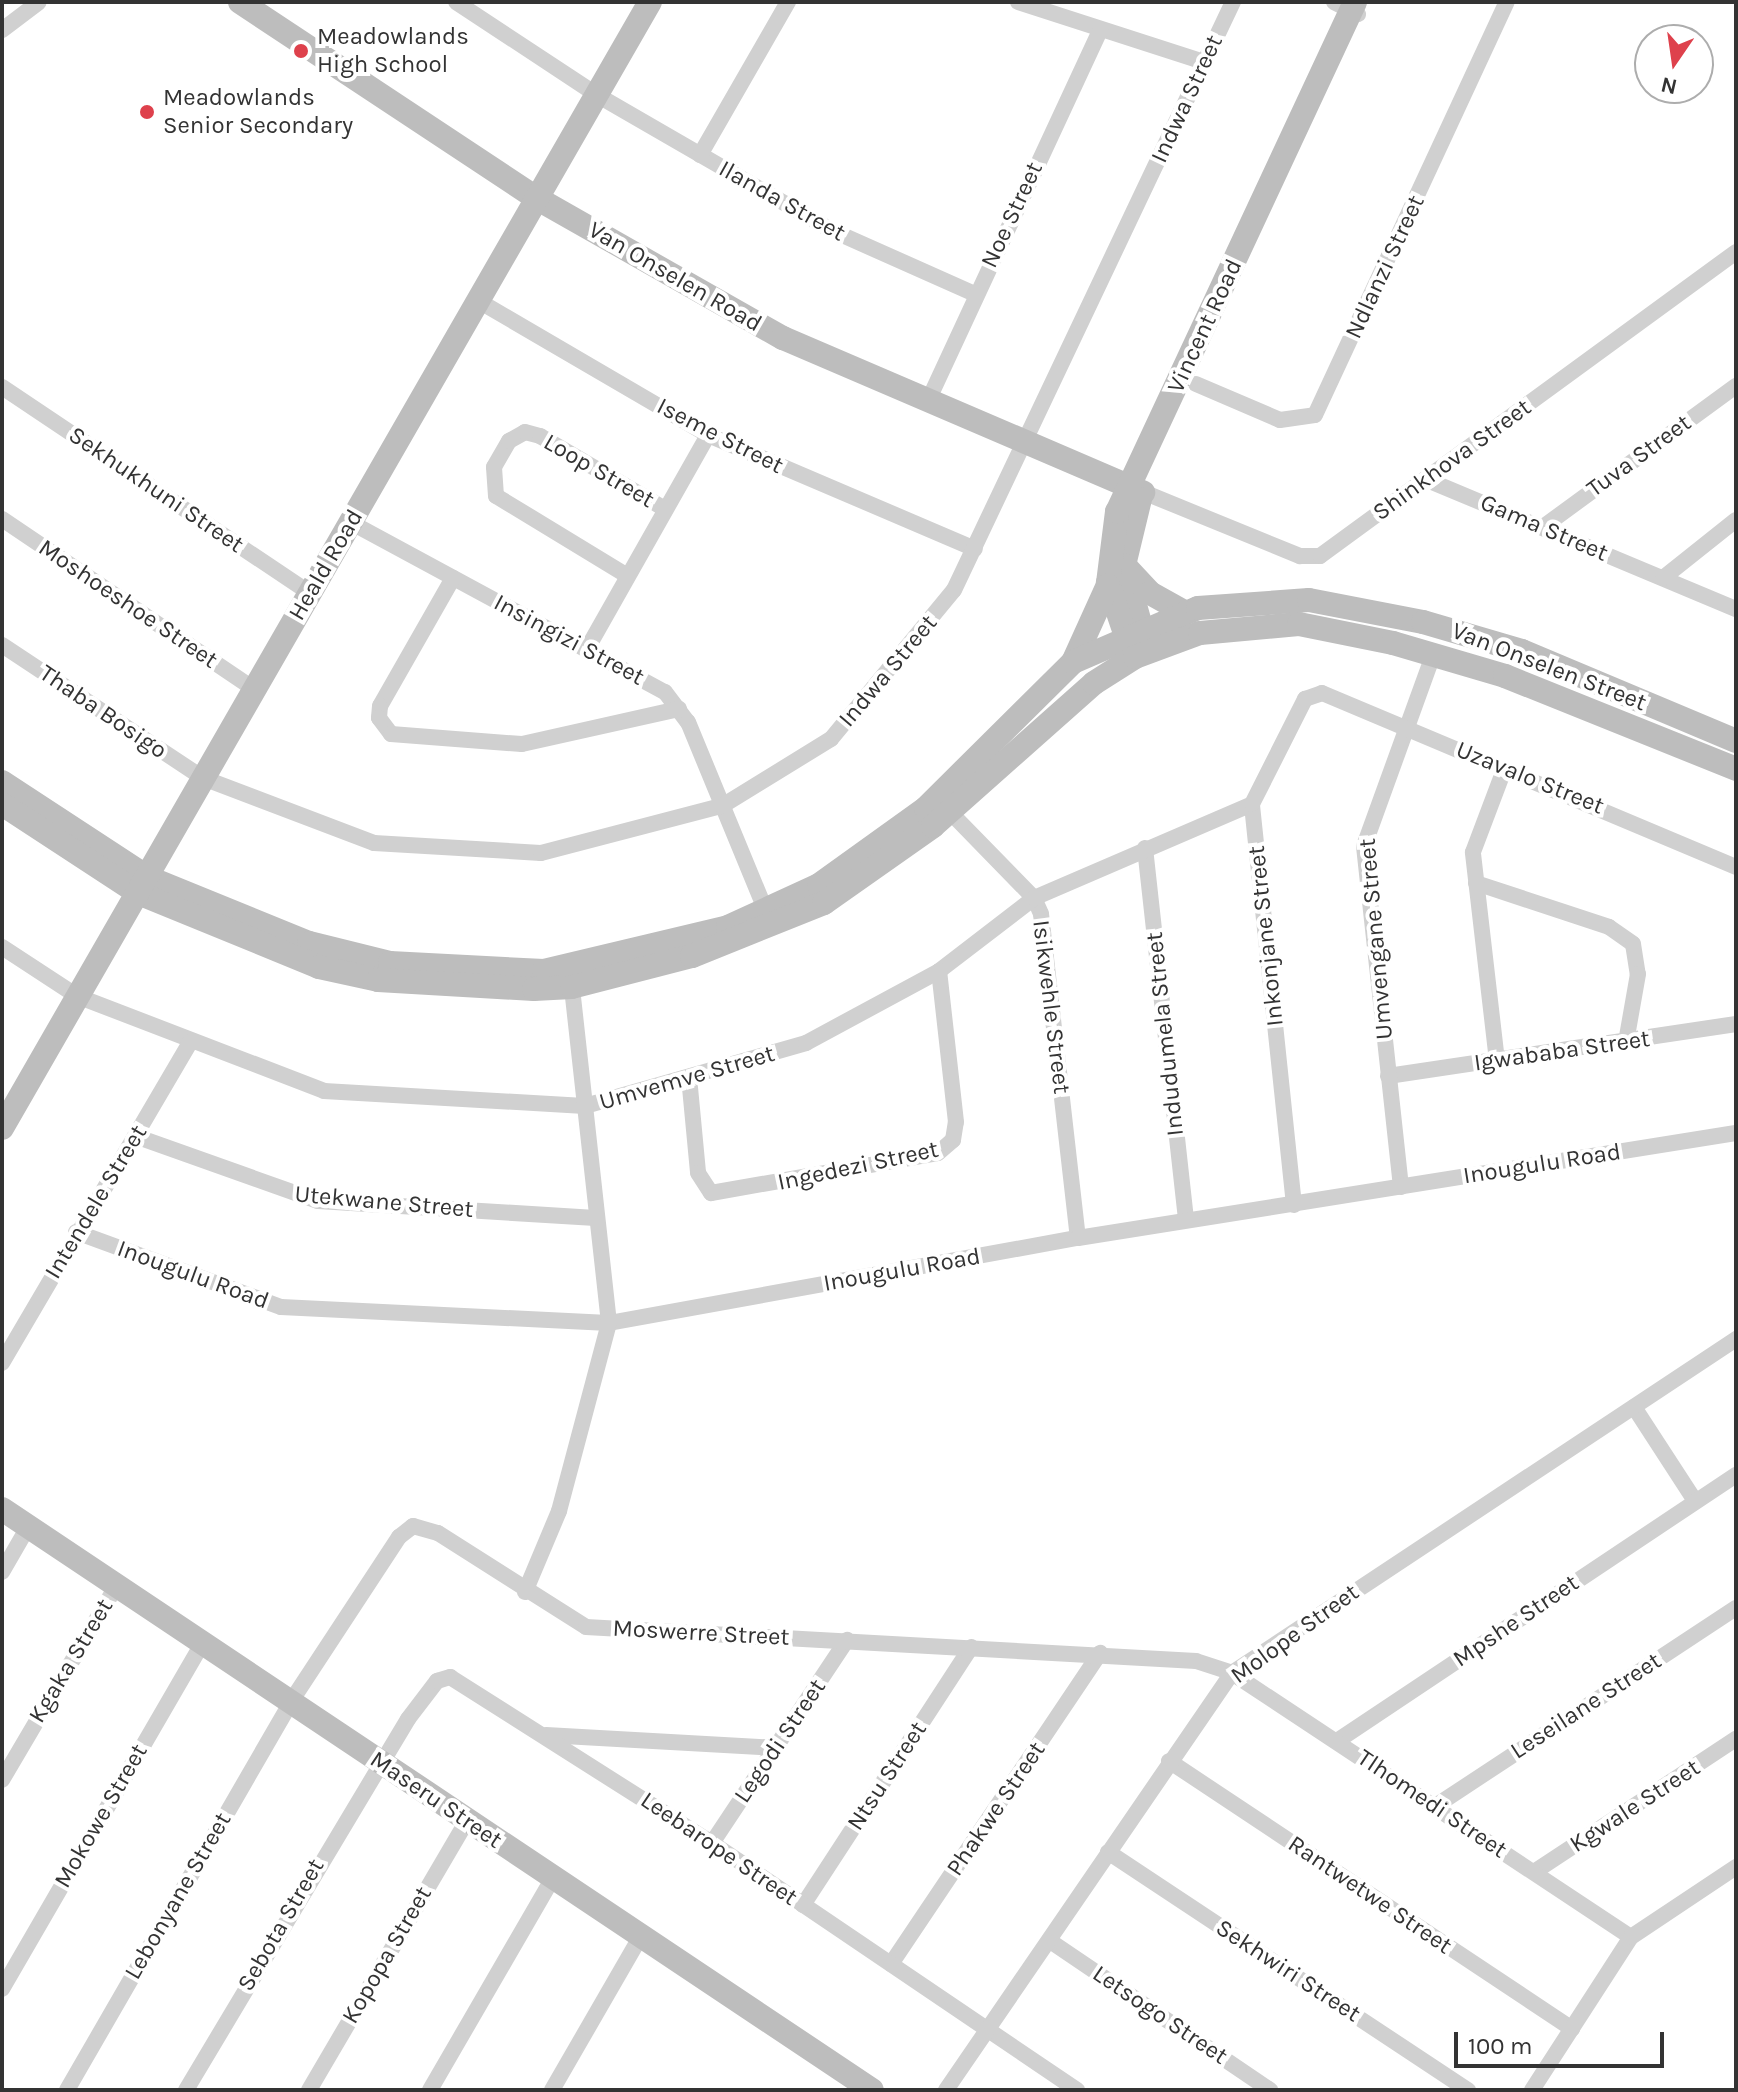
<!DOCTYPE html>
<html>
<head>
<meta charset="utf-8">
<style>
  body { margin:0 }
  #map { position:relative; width:1738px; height:2092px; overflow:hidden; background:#fff; font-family:Karla,sans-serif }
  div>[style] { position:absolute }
  .street>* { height:16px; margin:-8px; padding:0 8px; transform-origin:8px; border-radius:8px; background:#d0d0d0 }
  .secondary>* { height:24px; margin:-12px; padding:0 12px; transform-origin:12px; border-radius:12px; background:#bdbdbd }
  .dots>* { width:22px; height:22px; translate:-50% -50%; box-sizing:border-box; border:4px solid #fff; border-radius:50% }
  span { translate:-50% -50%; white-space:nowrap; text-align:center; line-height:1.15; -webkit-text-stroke:8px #fff; paint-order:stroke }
  .poi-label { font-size:24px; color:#333 }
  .left { translate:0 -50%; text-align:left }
  .street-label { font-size:24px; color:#333 }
  .frame { position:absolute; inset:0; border:4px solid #333; pointer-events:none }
  .north { position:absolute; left:1634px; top:24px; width:80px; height:80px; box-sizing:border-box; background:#fff; border:2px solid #adadad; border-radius:50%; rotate:193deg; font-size:22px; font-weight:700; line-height:32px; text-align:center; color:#333 }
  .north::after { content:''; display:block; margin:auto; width:28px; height:36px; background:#de414c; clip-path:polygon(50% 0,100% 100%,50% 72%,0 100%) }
  .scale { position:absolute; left:1454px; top:2032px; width:210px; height:36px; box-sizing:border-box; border:4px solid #333; border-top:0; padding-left:10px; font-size:24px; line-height:28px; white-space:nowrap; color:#333; -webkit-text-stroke:6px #fff; paint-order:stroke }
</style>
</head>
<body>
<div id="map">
  <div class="street">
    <div style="left:456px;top:2px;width:169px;rotate:33.4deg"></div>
    <div style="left:597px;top:95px;width:270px;rotate:30deg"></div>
    <div style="left:831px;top:230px;width:158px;rotate:24deg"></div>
    <div style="left:1018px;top:2px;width:195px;rotate:17.9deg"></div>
    <div style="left:1334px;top:2px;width:27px;rotate:27deg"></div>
    <div style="left:2px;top:30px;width:46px;rotate:-37.1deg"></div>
    <div style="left:700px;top:155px;width:177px;rotate:-60.1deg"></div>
    <div style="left:477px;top:300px;width:268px;rotate:30.3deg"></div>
    <div style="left:708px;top:435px;width:290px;rotate:23.1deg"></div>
    <div style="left:1196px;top:384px;width:91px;rotate:23.2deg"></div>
    <div style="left:1280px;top:420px;width:35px;rotate:-8deg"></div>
    <div style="left:1315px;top:415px;width:455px;rotate:-65.1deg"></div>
    <div style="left:2px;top:387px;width:371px;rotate:33.8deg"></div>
    <div style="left:928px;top:401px;width:409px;rotate:-65.1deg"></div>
    <div style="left:1425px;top:479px;width:337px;rotate:22.7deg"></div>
    <div style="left:1143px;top:492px;width:170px;rotate:22.2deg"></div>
    <div style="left:1300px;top:556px;width:20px"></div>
    <div style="left:1320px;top:556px;width:515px;rotate:-36.16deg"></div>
    <div style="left:2px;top:519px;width:304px;rotate:34deg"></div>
    <div style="left:350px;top:522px;width:358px;rotate:28.4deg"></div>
    <div style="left:665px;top:692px;width:38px;rotate:53deg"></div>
    <div style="left:688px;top:722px;width:204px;rotate:67.6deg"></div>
    <div style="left:1543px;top:527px;width:239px;rotate:-36.2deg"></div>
    <div style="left:626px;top:575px;width:152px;rotate:-148.7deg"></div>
    <div style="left:496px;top:496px;width:29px;rotate:-94deg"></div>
    <div style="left:494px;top:467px;width:30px;rotate:-60deg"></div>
    <div style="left:509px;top:441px;width:18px;rotate:-29deg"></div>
    <div style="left:525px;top:432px;width:16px;rotate:15deg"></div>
    <div style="left:540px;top:436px;width:145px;rotate:30.3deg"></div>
    <div style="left:453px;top:578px;width:147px;rotate:119.7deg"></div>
    <div style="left:380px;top:706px;width:12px;rotate:95deg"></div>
    <div style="left:379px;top:718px;width:20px;rotate:53deg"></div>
    <div style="left:391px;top:734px;width:131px;rotate:4.4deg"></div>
    <div style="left:522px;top:744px;width:161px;rotate:-12.6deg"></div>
    <div style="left:1663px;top:578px;width:93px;rotate:-38.5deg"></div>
    <div style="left:2px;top:645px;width:241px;rotate:33.5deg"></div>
    <div style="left:203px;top:778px;width:183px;rotate:20.8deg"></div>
    <div style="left:374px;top:843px;width:167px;rotate:3.4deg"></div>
    <div style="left:541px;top:853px;width:187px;rotate:-14.6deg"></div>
    <div style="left:722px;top:806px;width:128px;rotate:-31.6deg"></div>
    <div style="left:831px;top:739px;width:193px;rotate:-50.5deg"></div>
    <div style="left:954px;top:590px;width:651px;rotate:-64.62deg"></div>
    <div style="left:587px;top:649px;width:246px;rotate:-60.5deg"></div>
    <div style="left:949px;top:811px;width:122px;rotate:45.7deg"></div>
    <div style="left:1034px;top:898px;width:17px;rotate:66deg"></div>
    <div style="left:1041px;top:914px;width:326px;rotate:83.5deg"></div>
    <div style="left:1145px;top:848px;width:374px;rotate:83.7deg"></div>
    <div style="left:1476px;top:883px;width:140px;rotate:18.3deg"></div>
    <div style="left:1609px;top:927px;width:29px;rotate:35deg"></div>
    <div style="left:1633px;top:944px;width:30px;rotate:81deg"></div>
    <div style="left:1638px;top:974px;width:69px;rotate:100deg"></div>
    <div style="left:2px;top:947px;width:90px;rotate:33.2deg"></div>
    <div style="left:77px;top:996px;width:265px;rotate:21deg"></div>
    <div style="left:324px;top:1091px;width:261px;rotate:3.3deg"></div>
    <div style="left:585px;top:1106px;width:230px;rotate:-15.9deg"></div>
    <div style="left:806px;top:1043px;width:151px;rotate:-28.4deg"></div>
    <div style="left:939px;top:971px;width:120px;rotate:-37.5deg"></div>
    <div style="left:1034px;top:898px;width:237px;rotate:-23.3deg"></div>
    <div style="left:1497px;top:1061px;width:210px;rotate:-96.6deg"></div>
    <div style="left:1473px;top:852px;width:88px;rotate:-69.3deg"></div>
    <div style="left:1388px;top:1076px;width:352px;rotate:-8.5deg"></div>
    <div style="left:689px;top:1077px;width:96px;rotate:84.6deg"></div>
    <div style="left:698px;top:1173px;width:24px;rotate:57deg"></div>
    <div style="left:711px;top:1193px;width:230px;rotate:-10deg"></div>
    <div style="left:938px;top:1153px;width:20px;rotate:-41deg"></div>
    <div style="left:953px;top:1140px;width:18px;rotate:-81deg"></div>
    <div style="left:956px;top:1122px;width:152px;rotate:-96.4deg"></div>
    <div style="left:135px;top:1136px;width:194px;rotate:19.6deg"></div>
    <div style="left:318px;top:1201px;width:278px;rotate:3.5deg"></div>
    <div style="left:1401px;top:1187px;width:343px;rotate:-96.2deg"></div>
    <div style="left:1364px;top:846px;width:203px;rotate:-70.1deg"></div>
    <div style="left:1294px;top:1205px;width:403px;rotate:-96deg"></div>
    <div style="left:1252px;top:804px;width:118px;rotate:-63.2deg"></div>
    <div style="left:1305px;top:699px;width:18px;rotate:-19deg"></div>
    <div style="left:1322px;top:693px;width:449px;rotate:22.8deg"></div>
    <div style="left:76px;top:1232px;width:218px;rotate:20.1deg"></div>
    <div style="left:281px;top:1307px;width:328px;rotate:2.8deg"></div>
    <div style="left:609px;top:1323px;width:477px;rotate:-10.3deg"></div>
    <div style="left:1078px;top:1238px;width:666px;rotate:-9.07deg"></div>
    <div style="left:2px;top:1363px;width:372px;rotate:-59.6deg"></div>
    <div style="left:1634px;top:1407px;width:112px;rotate:57deg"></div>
    <div style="left:2px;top:1572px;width:52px;rotate:-60deg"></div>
    <div style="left:525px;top:1592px;width:88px;rotate:-67.2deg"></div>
    <div style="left:559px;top:1511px;width:195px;rotate:-75.1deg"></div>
    <div style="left:609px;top:1323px;width:338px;rotate:-96.3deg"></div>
    <div style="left:546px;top:1735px;width:230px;rotate:3.2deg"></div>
    <div style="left:1337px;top:1741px;width:480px;rotate:-33.7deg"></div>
    <div style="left:1169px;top:1761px;width:484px;rotate:33.6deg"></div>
    <div style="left:2px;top:1780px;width:226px;rotate:-59.5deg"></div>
    <div style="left:1437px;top:1805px;width:358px;rotate:-33.4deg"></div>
    <div style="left:712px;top:1843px;width:244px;rotate:-56.4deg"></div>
    <div style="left:1108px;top:1852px;width:432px;rotate:33.5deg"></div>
    <div style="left:1534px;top:1872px;width:242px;rotate:-33.4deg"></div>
    <div style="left:803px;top:1905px;width:308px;rotate:-56.9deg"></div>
    <div style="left:1050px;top:1941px;width:266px;rotate:34.1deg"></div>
    <div style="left:891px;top:1964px;width:375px;rotate:-56.1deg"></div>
    <div style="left:2px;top:1989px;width:399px;rotate:-59.9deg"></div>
    <div style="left:67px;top:2090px;width:447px;rotate:-60deg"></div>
    <div style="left:290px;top:1703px;width:199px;rotate:-56.7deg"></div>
    <div style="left:399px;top:1537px;width:18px;rotate:-38deg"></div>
    <div style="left:413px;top:1526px;width:26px;rotate:16deg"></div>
    <div style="left:438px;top:1533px;width:175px;rotate:32.4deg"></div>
    <div style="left:586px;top:1627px;width:611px;rotate:3.19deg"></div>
    <div style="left:1196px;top:1661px;width:38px;rotate:18deg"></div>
    <div style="left:1232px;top:1673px;width:478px;rotate:33.5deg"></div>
    <div style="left:186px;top:2090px;width:432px;rotate:-59.1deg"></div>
    <div style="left:408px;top:1719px;width:48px;rotate:-52.7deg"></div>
    <div style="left:437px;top:1681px;width:14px;rotate:-17deg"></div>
    <div style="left:450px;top:1677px;width:310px;rotate:32.4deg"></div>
    <div style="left:712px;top:1843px;width:441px;rotate:34.1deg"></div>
    <div style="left:309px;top:2090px;width:312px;rotate:-59.6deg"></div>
    <div style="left:430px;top:2090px;width:245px;rotate:-59.9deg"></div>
    <div style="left:552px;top:2090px;width:178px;rotate:-60deg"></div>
    <div style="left:946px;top:2090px;width:506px;rotate:-55.56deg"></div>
    <div style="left:1232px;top:1673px;width:605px;rotate:-33.53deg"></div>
    <div style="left:1532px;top:2090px;width:182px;rotate:-57.1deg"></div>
    <div style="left:1631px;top:1937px;width:126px;rotate:-33.7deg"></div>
  </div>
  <div class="secondary">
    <div style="left:240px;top:2px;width:357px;rotate:33.5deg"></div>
    <div style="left:538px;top:199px;width:282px;rotate:29.6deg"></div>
    <div style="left:783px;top:338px;width:392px;rotate:23.2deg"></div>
    <div style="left:1140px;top:499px;width:68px;rotate:103.6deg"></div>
    <div style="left:1124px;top:565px;width:79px;rotate:74.6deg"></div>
    <div style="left:1124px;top:565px;width:38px;rotate:47deg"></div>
    <div style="left:1150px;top:593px;width:38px;rotate:29deg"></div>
    <div style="left:1130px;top:648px;width:69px;rotate:-108.7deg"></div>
    <div style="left:1108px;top:583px;width:72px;rotate:-82.8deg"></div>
    <div style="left:1117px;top:512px;width:563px;rotate:-64.98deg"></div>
    <div style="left:1074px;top:660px;width:82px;rotate:-65.6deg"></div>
    <div style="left:2px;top:782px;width:173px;rotate:33.2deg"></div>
    <div style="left:147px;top:877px;width:175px;rotate:22.2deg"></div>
    <div style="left:309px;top:943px;width:83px;rotate:13.9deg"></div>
    <div style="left:390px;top:963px;width:154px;rotate:3deg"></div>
    <div style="left:544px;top:971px;width:189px;rotate:-13.4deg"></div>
    <div style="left:728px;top:927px;width:100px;rotate:-24.8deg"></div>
    <div style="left:819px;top:885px;width:132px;rotate:-35.7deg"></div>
    <div style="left:926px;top:808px;width:207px;rotate:-44.8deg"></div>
    <div style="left:1073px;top:662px;width:136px;rotate:-23.4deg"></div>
    <div style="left:1198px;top:608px;width:111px;rotate:-4.1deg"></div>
    <div style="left:1309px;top:600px;width:116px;rotate:10.9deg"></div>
    <div style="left:1423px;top:622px;width:103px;rotate:16.3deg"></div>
    <div style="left:1522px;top:651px;width:232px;rotate:22.8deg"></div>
    <div style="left:2px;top:804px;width:163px;rotate:33.2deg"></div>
    <div style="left:138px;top:893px;width:196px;rotate:22.2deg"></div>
    <div style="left:319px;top:967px;width:60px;rotate:12.4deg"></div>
    <div style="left:378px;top:980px;width:156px;rotate:3.3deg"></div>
    <div style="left:534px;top:989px;width:38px;rotate:-3deg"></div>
    <div style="left:572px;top:987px;width:124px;rotate:-14.5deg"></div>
    <div style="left:692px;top:956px;width:142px;rotate:-21.9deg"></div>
    <div style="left:824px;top:903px;width:133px;rotate:-35.2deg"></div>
    <div style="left:933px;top:826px;width:215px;rotate:-41.6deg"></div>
    <div style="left:1094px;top:683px;width:49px;rotate:-32.4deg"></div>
    <div style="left:1135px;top:657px;width:69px;rotate:-20.3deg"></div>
    <div style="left:1200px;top:633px;width:99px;rotate:-5.2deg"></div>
    <div style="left:1299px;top:624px;width:96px;rotate:11.4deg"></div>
    <div style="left:1393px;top:643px;width:117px;rotate:16.4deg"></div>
    <div style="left:1505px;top:676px;width:249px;rotate:21.9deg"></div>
    <div style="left:2px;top:1128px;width:1299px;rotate:-60.08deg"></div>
    <div style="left:2px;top:1509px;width:1046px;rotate:33.74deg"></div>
  </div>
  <div class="dots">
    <div style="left:301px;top:51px;background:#de414c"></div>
    <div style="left:147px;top:112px;background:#de414c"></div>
  </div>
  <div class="poi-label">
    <span class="left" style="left:317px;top:51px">Meadowlands<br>High School</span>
    <span class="left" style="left:163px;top:112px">Meadowlands<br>Senior Secondary</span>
  </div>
  <div class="street-label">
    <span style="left:1187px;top:99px;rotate:-65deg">Indwa Street</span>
    <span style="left:782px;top:201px;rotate:29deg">Ilanda Street</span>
    <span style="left:1012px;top:215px;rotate:-65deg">Noe Street</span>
    <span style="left:1385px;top:267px;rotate:-65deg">Ndlanzi Street</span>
    <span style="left:675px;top:277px;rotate:30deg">Van Onselen Road</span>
    <span style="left:1205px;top:326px;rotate:-65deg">Vincent Road</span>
    <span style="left:720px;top:436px;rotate:27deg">Iseme Street</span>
    <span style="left:1639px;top:456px;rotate:-36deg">Tuva Street</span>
    <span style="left:1452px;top:460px;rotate:-36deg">Shinkhova Street</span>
    <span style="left:599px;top:471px;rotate:30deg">Loop Street</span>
    <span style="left:156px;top:490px;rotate:34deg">Sekhukhuni Street</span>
    <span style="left:1544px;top:528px;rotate:23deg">Gama Street</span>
    <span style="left:326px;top:565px;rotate:-60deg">Heald Road</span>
    <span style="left:128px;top:604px;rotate:34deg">Moshoeshoe Street</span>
    <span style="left:569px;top:640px;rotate:28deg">Insingizi Street</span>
    <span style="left:1549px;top:667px;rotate:21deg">Van Onselen Street</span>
    <span style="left:888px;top:671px;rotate:-50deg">Indwa Street</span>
    <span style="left:103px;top:712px;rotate:34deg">Thaba Bosigo</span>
    <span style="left:1530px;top:778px;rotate:22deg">Uzavalo Street</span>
    <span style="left:1266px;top:936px;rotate:-96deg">Inkonjane Street</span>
    <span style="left:1376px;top:939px;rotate:-95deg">Umvengane Street</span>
    <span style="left:1051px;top:1007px;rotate:83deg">Isikwehle Street</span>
    <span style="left:1165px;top:1034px;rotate:-96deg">Indudumela Street</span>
    <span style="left:1562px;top:1051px;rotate:-8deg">Igwababa Street</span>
    <span style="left:687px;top:1078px;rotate:-16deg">Umvemve Street</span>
    <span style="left:1542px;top:1164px;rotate:-9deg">Inougulu Road</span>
    <span style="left:858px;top:1166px;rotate:-12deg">Ingedezi Street</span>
    <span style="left:96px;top:1202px;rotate:-59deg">Intendele Street</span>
    <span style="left:384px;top:1202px;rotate:5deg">Utekwane Street</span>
    <span style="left:902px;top:1270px;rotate:-10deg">Inougulu Road</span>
    <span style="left:193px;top:1275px;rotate:20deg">Inougulu Road</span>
    <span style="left:1516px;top:1621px;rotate:-34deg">Mpshe Street</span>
    <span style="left:701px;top:1633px;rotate:3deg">Moswerre Street</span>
    <span style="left:1295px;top:1634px;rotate:-36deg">Molope Street</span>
    <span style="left:71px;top:1661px;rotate:-59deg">Kgaka Street</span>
    <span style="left:1586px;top:1706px;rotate:-33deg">Leseilane Street</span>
    <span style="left:780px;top:1741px;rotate:-56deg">Legodi Street</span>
    <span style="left:887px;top:1776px;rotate:-57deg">Ntsu Street</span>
    <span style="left:436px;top:1800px;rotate:34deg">Maseru Street</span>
    <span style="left:1432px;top:1804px;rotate:34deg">Tlhomedi Street</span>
    <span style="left:1635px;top:1806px;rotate:-33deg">Kgwale Street</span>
    <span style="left:996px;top:1809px;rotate:-56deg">Phakwe Street</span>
    <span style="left:101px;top:1816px;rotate:-60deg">Mokowe Street</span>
    <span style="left:719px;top:1849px;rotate:34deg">Leebarope Street</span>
    <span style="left:1370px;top:1895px;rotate:34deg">Rantwetwe Street</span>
    <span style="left:178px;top:1896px;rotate:-60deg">Lebonyane Street</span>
    <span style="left:281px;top:1925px;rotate:-60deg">Sebota Street</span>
    <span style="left:387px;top:1955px;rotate:-60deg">Kopopa Street</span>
    <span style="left:1288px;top:1971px;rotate:33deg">Sekhwiri Street</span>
    <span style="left:1160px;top:2015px;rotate:34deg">Letsogo Street</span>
  </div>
  <div class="frame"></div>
  <div class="north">N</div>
  <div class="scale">100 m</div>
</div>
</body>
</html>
